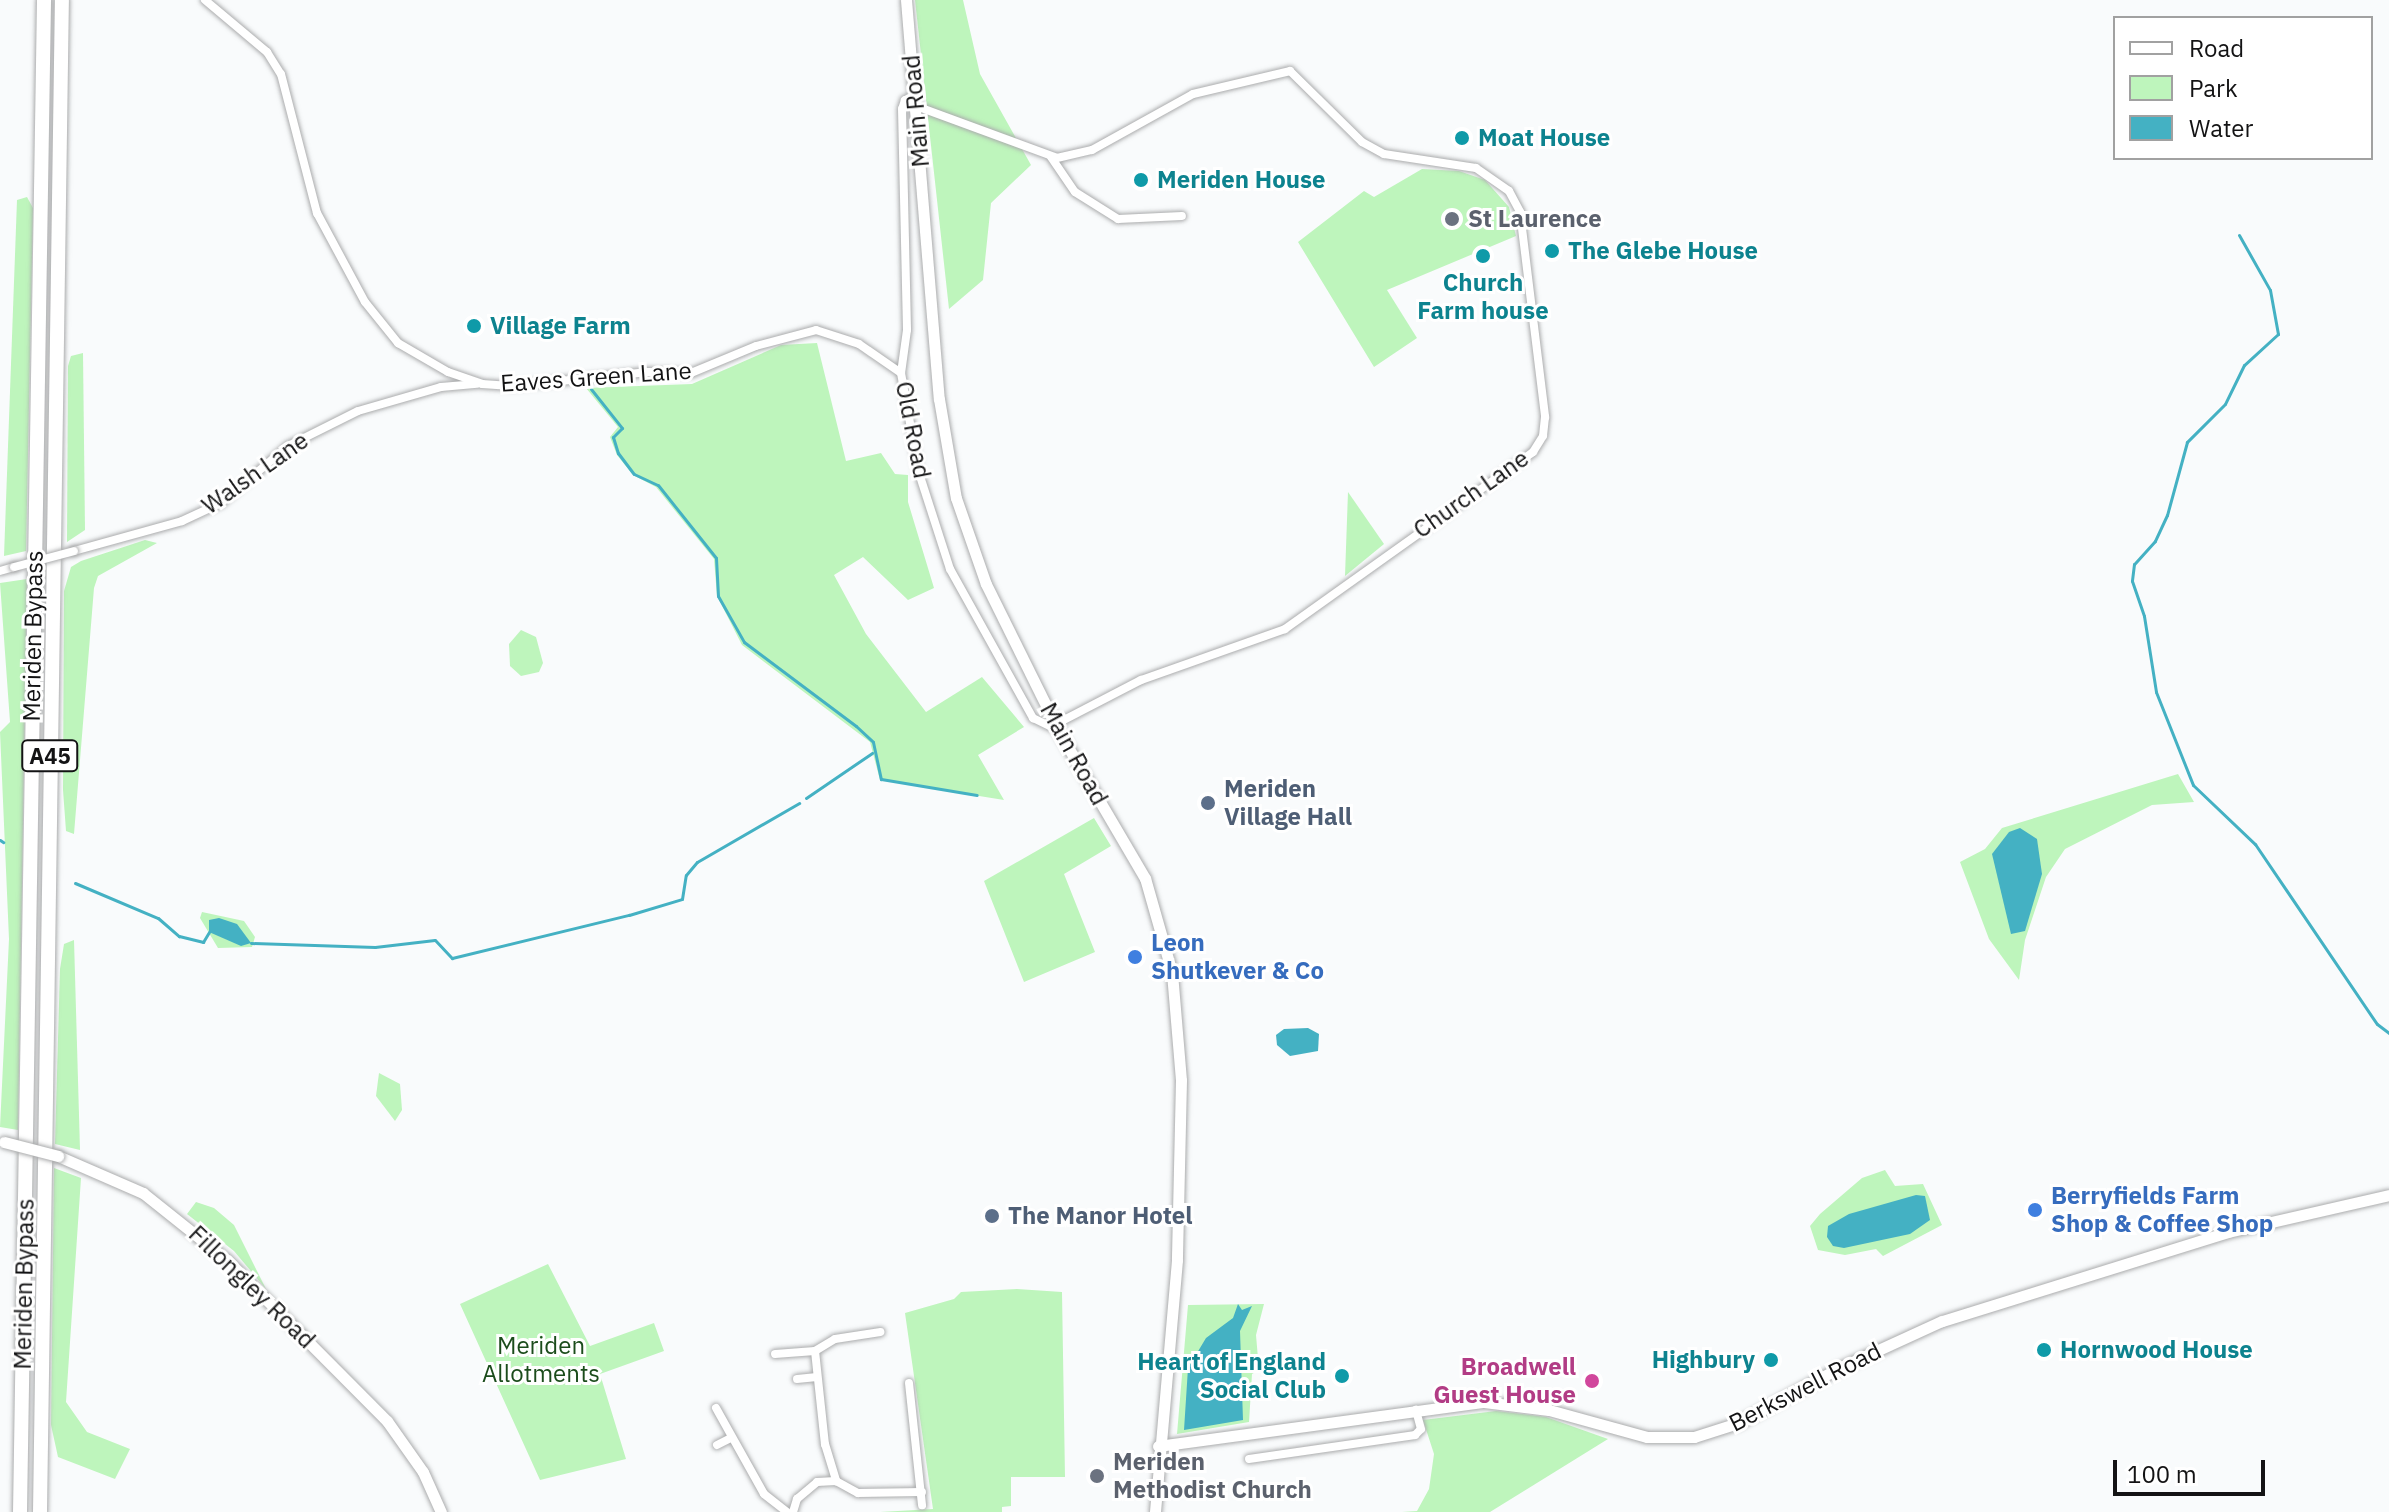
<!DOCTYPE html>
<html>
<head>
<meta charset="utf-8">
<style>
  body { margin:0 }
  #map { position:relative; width:2389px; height:1512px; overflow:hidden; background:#f9fbfc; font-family:"IBM Plex Sans",sans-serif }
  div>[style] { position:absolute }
  .green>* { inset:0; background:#bef5bc }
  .water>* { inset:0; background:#44b1c3 }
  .stream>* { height:3px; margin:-1.5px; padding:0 1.5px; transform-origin:1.5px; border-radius:1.5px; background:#44b1c3 }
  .roads { filter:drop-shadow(0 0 2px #abacad) drop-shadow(0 0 2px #abacad) }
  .street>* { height:8px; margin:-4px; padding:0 4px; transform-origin:4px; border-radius:4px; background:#fff }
  .secondary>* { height:11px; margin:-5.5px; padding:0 5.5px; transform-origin:5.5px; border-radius:5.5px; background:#fff }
  .highway>* { height:14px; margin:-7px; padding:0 7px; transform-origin:7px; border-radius:7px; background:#fff }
  .bridges { filter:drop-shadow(0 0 2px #abacad) drop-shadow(0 0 2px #abacad) }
  .street-bridge>* { height:8px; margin:-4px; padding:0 4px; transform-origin:4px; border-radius:4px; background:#fff }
  .secondary-bridge>* { height:11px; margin:-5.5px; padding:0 5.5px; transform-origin:5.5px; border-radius:5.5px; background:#fff }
  .dots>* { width:22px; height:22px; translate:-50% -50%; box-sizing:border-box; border:4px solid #fff; border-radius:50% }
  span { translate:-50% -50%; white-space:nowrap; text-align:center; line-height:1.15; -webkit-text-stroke:6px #fff; paint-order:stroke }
  .shield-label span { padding:2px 6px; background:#fff; border:2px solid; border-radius:6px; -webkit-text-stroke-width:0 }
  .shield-label { font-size:22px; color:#131314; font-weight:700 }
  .street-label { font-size:24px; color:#131314 }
  .culture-label { font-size:24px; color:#0d838f; font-weight:700 }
  .left { translate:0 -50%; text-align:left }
  .right { translate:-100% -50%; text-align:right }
  .worship-label { font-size:24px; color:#5b616d; font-weight:700 }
  .service-label { font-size:24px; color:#4e5e75; font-weight:700 }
  .shop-label { font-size:24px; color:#366cbe; font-weight:700 }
  .park-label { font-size:24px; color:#1b4c1b }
  .hotel-label { font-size:24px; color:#b23c85; font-weight:700 }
  .legend { position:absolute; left:2113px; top:16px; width:260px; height:144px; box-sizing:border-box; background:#fff; border:2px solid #a1a1a1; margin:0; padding:10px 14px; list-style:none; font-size:24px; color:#131314 }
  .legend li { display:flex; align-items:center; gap:16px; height:40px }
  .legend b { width:40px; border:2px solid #a1a1a1 }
  .scale { position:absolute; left:2113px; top:1460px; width:152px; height:36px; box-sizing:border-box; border:4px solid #131314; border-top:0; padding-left:10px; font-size:24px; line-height:28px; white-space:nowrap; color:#131314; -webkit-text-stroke:6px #fff; paint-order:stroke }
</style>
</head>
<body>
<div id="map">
  <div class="green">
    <div style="clip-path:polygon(915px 0,963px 0,980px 74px,1031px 165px,991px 203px,983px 280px,949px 309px)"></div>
    <div style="clip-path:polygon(1422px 169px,1459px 171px,1485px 180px,1509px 207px,1516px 236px,1387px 290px,1417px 338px,1374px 367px,1298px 242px,1364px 191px,1374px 197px)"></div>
    <div style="clip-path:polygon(27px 197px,33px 208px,26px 551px,4px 556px,17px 200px)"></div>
    <div style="clip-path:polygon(817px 343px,846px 461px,881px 453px,895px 474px,908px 475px,908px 502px,934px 588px,908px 600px,863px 557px,834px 575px,866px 634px,926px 712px,982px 677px,1024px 727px,978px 755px,1004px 800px,880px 780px,870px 742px,742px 645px,717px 596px,714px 559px,656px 487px,633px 475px,617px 455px,610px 437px,618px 427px,586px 388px,692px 384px,781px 345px)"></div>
    <div style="clip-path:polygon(83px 353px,85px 530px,67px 542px,68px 366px,71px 356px)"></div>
    <div style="clip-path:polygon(1348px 492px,1384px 544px,1345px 576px)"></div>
    <div style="clip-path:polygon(145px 540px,157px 543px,98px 576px,94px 588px,74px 834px,66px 831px,63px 790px,64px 591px,71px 567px,81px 561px)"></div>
    <div style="clip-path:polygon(27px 579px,18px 1130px,0 1127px,9px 939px,0 732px,10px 722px,0 583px)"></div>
    <div style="clip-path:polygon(521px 630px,536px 637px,543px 663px,539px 672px,521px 676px,510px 666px,509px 644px)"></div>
    <div style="clip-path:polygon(2178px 774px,2194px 802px,2152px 805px,2065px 849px,2046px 877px,2025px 940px,2019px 980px,1989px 939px,1960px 862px,1985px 849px,2002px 828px)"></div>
    <div style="clip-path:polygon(1094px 818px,1111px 846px,1064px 874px,1095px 952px,1024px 982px,984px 881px)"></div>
    <div style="clip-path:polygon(202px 912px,244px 921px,255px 937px,252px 947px,218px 948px,200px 918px)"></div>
    <div style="clip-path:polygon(74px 940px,80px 1150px,55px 1144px,60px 969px,64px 944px)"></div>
    <div style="clip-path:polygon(379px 1073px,400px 1084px,402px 1110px,395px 1121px,376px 1096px)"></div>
    <div style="clip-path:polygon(54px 1168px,81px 1178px,66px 1402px,87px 1432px,130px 1449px,115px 1479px,58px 1457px,51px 1425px)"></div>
    <div style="clip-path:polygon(1885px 1170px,1895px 1186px,1923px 1184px,1942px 1225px,1883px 1256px,1876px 1249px,1845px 1255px,1818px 1250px,1810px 1226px,1820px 1214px,1862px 1178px)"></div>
    <div style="clip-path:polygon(196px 1202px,214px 1208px,234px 1225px,266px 1289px,234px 1251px,187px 1214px)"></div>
    <div style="clip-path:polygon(548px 1264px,590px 1346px,654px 1323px,664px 1351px,600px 1374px,626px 1459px,540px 1480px,460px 1304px)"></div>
    <div style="clip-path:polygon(1017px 1289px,1062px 1292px,1065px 1477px,1011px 1477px,1011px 1506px,1002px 1507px,1002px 1512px,880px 1512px,933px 1509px,905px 1313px,954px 1299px,961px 1292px)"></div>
    <div style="clip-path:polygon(1264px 1304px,1256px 1335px,1259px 1370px,1252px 1374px,1249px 1422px,1177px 1434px,1188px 1305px)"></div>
    <div style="clip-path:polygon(1496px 1411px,1546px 1417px,1608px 1439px,1490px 1512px,1402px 1512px,1417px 1511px,1429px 1489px,1434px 1454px,1423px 1420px)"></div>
  </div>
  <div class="water">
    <div style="clip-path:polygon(2020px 828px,2037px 839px,2042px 874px,2025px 931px,2011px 934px,1992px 854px,2009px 832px)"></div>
    <div style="clip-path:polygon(219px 918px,237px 924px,251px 943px,241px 946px,209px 932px,209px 920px)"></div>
    <div style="clip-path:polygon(1308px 1028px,1319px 1034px,1318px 1051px,1290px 1056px,1277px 1045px,1276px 1035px,1284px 1029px)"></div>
    <div style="clip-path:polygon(1916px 1195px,1925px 1196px,1930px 1220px,1910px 1234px,1844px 1248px,1833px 1246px,1827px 1237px,1828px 1226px,1849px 1214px)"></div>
    <div style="clip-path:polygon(1238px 1304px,1242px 1310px,1252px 1306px,1240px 1331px,1243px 1420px,1184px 1430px,1188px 1368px,1206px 1338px,1233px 1318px)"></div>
  </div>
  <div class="stream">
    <div style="left:2239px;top:235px;width:63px;rotate:60.6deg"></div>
    <div style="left:2270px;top:290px;width:45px;rotate:79.7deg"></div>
    <div style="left:2278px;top:334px;width:46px;rotate:137.6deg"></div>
    <div style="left:2244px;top:365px;width:43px;rotate:116deg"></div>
    <div style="left:2225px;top:404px;width:54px;rotate:135deg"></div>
    <div style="left:2187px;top:442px;width:76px;rotate:105.3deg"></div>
    <div style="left:2167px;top:515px;width:29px;rotate:115deg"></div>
    <div style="left:2155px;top:541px;width:31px;rotate:132deg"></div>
    <div style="left:2134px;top:564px;width:17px;rotate:97deg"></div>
    <div style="left:2132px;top:581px;width:37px;rotate:71deg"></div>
    <div style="left:2144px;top:616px;width:77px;rotate:81deg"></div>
    <div style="left:2156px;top:692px;width:100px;rotate:68.3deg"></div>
    <div style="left:2193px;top:785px;width:86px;rotate:43.6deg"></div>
    <div style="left:2255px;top:844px;width:217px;rotate:55.9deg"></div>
    <div style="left:2377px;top:1024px;width:15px;rotate:37deg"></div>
    <div style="left:591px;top:389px;width:50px;rotate:51.5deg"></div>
    <div style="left:622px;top:428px;width:13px;rotate:135deg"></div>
    <div style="left:613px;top:437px;width:17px;rotate:73deg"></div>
    <div style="left:618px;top:453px;width:26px;rotate:53deg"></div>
    <div style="left:634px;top:474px;width:26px;rotate:25deg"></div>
    <div style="left:658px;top:485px;width:93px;rotate:51.5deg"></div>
    <div style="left:716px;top:558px;width:38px;rotate:87deg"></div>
    <div style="left:718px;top:596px;width:53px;rotate:60.5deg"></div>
    <div style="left:744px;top:642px;width:140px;rotate:36.9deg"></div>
    <div style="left:856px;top:726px;width:23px;rotate:43deg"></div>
    <div style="left:873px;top:742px;width:38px;rotate:78deg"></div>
    <div style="left:881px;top:779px;width:97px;rotate:9.5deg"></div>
    <div style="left:806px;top:798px;width:80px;rotate:-34.3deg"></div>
    <div style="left:0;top:840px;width:4px;rotate:34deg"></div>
    <div style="left:75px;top:883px;width:90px;rotate:22.9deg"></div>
    <div style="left:158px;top:918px;width:28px;rotate:41deg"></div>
    <div style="left:179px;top:936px;width:25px;rotate:14deg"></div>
    <div style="left:203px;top:942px;width:12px;rotate:-59deg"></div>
    <div style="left:251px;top:943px;width:124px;rotate:1.8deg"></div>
    <div style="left:375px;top:947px;width:60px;rotate:-6.7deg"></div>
    <div style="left:435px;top:940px;width:25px;rotate:47deg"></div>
    <div style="left:452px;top:958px;width:182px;rotate:-13.7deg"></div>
    <div style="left:629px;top:915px;width:55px;rotate:-16.8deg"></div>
    <div style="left:682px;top:899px;width:24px;rotate:-81deg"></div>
    <div style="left:686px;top:875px;width:17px;rotate:-50deg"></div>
    <div style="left:697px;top:862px;width:118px;rotate:-30deg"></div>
  </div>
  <div class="roads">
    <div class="street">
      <div style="left:205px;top:0;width:81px;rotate:40deg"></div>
      <div style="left:267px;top:52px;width:26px;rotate:58deg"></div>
      <div style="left:281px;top:74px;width:144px;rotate:75.5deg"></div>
      <div style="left:317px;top:213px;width:101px;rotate:61.7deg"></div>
      <div style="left:365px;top:302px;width:53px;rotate:51.2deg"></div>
      <div style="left:398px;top:343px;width:58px;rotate:30.1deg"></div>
      <div style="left:448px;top:372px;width:36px;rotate:19deg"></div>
      <div style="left:482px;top:384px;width:29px;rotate:4deg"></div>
      <div style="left:511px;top:386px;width:138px;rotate:-5.8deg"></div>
      <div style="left:648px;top:372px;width:43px;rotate:1.3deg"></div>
      <div style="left:691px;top:373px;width:70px;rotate:-22.6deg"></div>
      <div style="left:756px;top:346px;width:62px;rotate:-14.9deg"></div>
      <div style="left:816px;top:330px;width:45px;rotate:18deg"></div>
      <div style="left:859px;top:344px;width:51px;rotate:34.6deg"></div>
      <div style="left:915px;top:96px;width:11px;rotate:158deg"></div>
      <div style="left:905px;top:100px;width:9px;rotate:108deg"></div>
      <div style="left:902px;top:109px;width:221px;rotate:88.7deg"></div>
      <div style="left:907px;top:330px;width:43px;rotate:97.9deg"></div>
      <div style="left:901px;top:373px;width:102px;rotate:79.8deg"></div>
      <div style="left:919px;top:473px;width:101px;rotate:72.1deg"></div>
      <div style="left:950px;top:569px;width:171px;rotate:60.9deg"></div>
      <div style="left:1033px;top:718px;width:28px;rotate:26deg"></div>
      <div style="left:916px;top:106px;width:150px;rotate:20.2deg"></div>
      <div style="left:1057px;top:158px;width:36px;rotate:-13deg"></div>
      <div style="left:1092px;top:150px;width:115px;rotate:-29deg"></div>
      <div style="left:1193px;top:94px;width:100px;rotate:-13.3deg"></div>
      <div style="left:1290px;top:71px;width:101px;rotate:44.6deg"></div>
      <div style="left:1362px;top:142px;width:25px;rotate:29deg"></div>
      <div style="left:1384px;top:154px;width:93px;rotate:8.7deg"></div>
      <div style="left:1476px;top:168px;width:40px;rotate:34.9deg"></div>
      <div style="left:1509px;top:191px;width:24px;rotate:62deg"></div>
      <div style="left:1520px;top:212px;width:207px;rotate:83deg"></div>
      <div style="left:1545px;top:417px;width:19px;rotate:96deg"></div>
      <div style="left:1543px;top:436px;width:19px;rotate:122deg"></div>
      <div style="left:1533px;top:452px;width:305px;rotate:144.5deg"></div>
      <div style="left:1285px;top:629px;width:153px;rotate:160.5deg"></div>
      <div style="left:1141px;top:680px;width:96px;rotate:152.6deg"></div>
      <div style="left:1051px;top:157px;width:42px;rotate:55.6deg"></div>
      <div style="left:1075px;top:192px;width:51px;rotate:32.1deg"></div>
      <div style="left:1118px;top:219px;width:64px;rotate:-2.7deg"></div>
      <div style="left:74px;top:551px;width:112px;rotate:-15.5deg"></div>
      <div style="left:182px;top:521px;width:43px;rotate:-24.8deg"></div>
      <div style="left:221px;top:503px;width:88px;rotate:-40.4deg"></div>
      <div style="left:288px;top:446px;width:78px;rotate:-26.6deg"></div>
      <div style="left:358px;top:411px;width:86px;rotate:-16.1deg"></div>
      <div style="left:441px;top:387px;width:36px;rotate:-5deg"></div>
      <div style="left:0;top:571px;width:15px;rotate:-16deg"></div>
      <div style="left:815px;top:1351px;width:94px;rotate:83.9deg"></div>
      <div style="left:825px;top:1444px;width:39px;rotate:73deg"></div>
      <div style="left:775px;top:1354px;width:40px;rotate:-4.3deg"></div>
      <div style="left:815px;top:1351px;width:23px;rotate:-31deg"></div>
      <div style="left:835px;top:1339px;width:46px;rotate:-8.8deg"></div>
      <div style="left:797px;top:1379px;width:20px;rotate:-6deg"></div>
      <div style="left:909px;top:1383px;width:123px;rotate:83.9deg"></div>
      <div style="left:716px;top:1408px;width:98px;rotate:60.8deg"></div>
      <div style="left:764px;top:1494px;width:29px;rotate:38deg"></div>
      <div style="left:717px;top:1445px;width:16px;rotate:-27deg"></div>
      <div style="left:1249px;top:1459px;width:168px;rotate:-8.2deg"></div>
      <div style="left:1415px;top:1435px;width:8px;rotate:-45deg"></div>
      <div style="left:1421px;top:1429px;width:20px;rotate:-105deg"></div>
      <div style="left:793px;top:1512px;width:14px;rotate:-73deg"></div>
      <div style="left:797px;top:1499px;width:26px;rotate:-40deg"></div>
      <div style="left:817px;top:1482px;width:19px;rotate:-3deg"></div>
      <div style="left:836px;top:1481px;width:25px;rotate:29deg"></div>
      <div style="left:858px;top:1493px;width:64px;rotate:-0.9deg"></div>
    </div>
    <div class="secondary">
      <div style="left:906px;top:0;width:400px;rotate:85.3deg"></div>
      <div style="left:939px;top:399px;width:100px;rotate:80.3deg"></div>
      <div style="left:956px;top:498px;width:91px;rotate:70.8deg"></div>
      <div style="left:986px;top:584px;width:163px;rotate:63.7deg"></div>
      <div style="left:1058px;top:730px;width:172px;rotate:59.6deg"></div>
      <div style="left:1145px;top:878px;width:99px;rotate:74.1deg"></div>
      <div style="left:1172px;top:973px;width:107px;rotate:85.2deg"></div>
      <div style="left:1181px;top:1080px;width:180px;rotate:91.3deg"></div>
      <div style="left:1177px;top:1260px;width:253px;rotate:95deg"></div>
      <div style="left:58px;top:1156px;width:93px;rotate:23.5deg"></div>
      <div style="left:143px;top:1193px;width:107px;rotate:38.6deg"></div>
      <div style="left:227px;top:1260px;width:227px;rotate:45.2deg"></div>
      <div style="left:387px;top:1421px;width:62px;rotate:54.8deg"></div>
      <div style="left:423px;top:1472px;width:44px;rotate:65.8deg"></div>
      <div style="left:1158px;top:1446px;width:329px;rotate:-7.7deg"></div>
      <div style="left:1484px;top:1402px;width:65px;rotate:7deg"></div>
      <div style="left:1549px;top:1410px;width:102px;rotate:15.4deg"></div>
      <div style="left:1647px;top:1437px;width:47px"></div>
      <div style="left:1694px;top:1437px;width:46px;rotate:-17.7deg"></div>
      <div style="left:1738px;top:1423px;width:113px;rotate:-28.6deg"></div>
      <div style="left:1837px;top:1369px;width:115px;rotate:-24.6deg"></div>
      <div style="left:1942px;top:1321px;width:300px;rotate:-17.3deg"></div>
      <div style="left:2228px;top:1232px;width:165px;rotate:-12.9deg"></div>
    </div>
    <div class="highway">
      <div style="left:20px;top:1512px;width:1512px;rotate:-89.09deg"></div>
      <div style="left:40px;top:1512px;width:1512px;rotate:-89.17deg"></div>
    </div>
  </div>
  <div class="bridges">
    <div class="street-bridge">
      <div style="left:14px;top:567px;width:62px;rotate:-14.9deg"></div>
    </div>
    <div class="secondary-bridge">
      <div style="left:4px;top:1142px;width:56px;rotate:14.5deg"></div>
    </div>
  </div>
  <div class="dots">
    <div style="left:1462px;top:138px;background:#0f9aa8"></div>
    <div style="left:1141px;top:180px;background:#0f9aa8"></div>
    <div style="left:1452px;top:219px;background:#6b7280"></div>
    <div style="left:1552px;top:251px;background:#0f9aa8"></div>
    <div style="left:1483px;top:256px;background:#0f9aa8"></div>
    <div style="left:474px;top:326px;background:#0f9aa8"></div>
    <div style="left:1208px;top:803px;background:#5c6f8a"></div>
    <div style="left:1135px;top:957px;background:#3f7fe0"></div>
    <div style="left:2035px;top:1210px;background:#3f7fe0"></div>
    <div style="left:992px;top:1216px;background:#5c6f8a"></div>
    <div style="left:2044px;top:1350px;background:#0f9aa8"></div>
    <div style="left:1771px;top:1360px;background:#0f9aa8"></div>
    <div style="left:1342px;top:1376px;background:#0f9aa8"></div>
    <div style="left:1592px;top:1381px;background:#d1479c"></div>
    <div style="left:1097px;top:1476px;background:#6b7280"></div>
  </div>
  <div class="shield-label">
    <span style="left:50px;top:756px">A45</span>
  </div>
  <div class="street-label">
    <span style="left:916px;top:111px;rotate:-95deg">Main Road</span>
    <span style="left:596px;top:377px;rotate:-4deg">Eaves Green Lane</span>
    <span style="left:913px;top:430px;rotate:79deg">Old Road</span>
    <span style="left:255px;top:473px;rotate:-35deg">Walsh Lane</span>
    <span style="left:1471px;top:494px;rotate:-35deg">Church Lane</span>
    <span style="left:33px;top:636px;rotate:-89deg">Meriden Bypass</span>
    <span style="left:1074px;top:754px;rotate:61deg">Main Road</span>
    <span style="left:24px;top:1284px;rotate:-89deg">Meriden Bypass</span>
    <span style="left:252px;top:1287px;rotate:44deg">Fillongley Road</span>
    <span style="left:1805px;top:1387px;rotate:-27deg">Berkswell Road</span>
  </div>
  <div class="culture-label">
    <span class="left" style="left:1478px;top:138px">Moat House</span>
    <span class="left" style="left:1157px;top:180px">Meriden House</span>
    <span class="left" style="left:1568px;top:251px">The Glebe House</span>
    <span style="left:1483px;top:297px">Church<br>Farm house</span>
    <span class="left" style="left:490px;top:326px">Village Farm</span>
    <span class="left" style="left:2060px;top:1350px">Hornwood House</span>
    <span class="right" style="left:1755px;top:1360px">Highbury</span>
    <span class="right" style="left:1326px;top:1376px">Heart of England<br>Social Club</span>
  </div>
  <div class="worship-label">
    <span class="left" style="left:1468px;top:219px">St Laurence</span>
    <span class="left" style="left:1113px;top:1476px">Meriden<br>Methodist Church</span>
  </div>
  <div class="service-label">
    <span class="left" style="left:1224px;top:803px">Meriden<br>Village Hall</span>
    <span class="left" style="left:1008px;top:1216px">The Manor Hotel</span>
  </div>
  <div class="shop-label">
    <span class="left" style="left:1151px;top:957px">Leon<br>Shutkever &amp; Co</span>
    <span class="left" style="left:2051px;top:1210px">Berryfields Farm<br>Shop &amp; Coffee Shop</span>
  </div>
  <div class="park-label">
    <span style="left:541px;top:1360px">Meriden<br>Allotments</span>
  </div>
  <div class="hotel-label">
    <span class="right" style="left:1576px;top:1381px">Broadwell<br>Guest House</span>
  </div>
  <ul class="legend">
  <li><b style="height:10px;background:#fff"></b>Road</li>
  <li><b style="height:22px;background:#bef5bc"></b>Park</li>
  <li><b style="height:22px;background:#44b1c3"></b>Water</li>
  </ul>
  <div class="scale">100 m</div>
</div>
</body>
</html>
